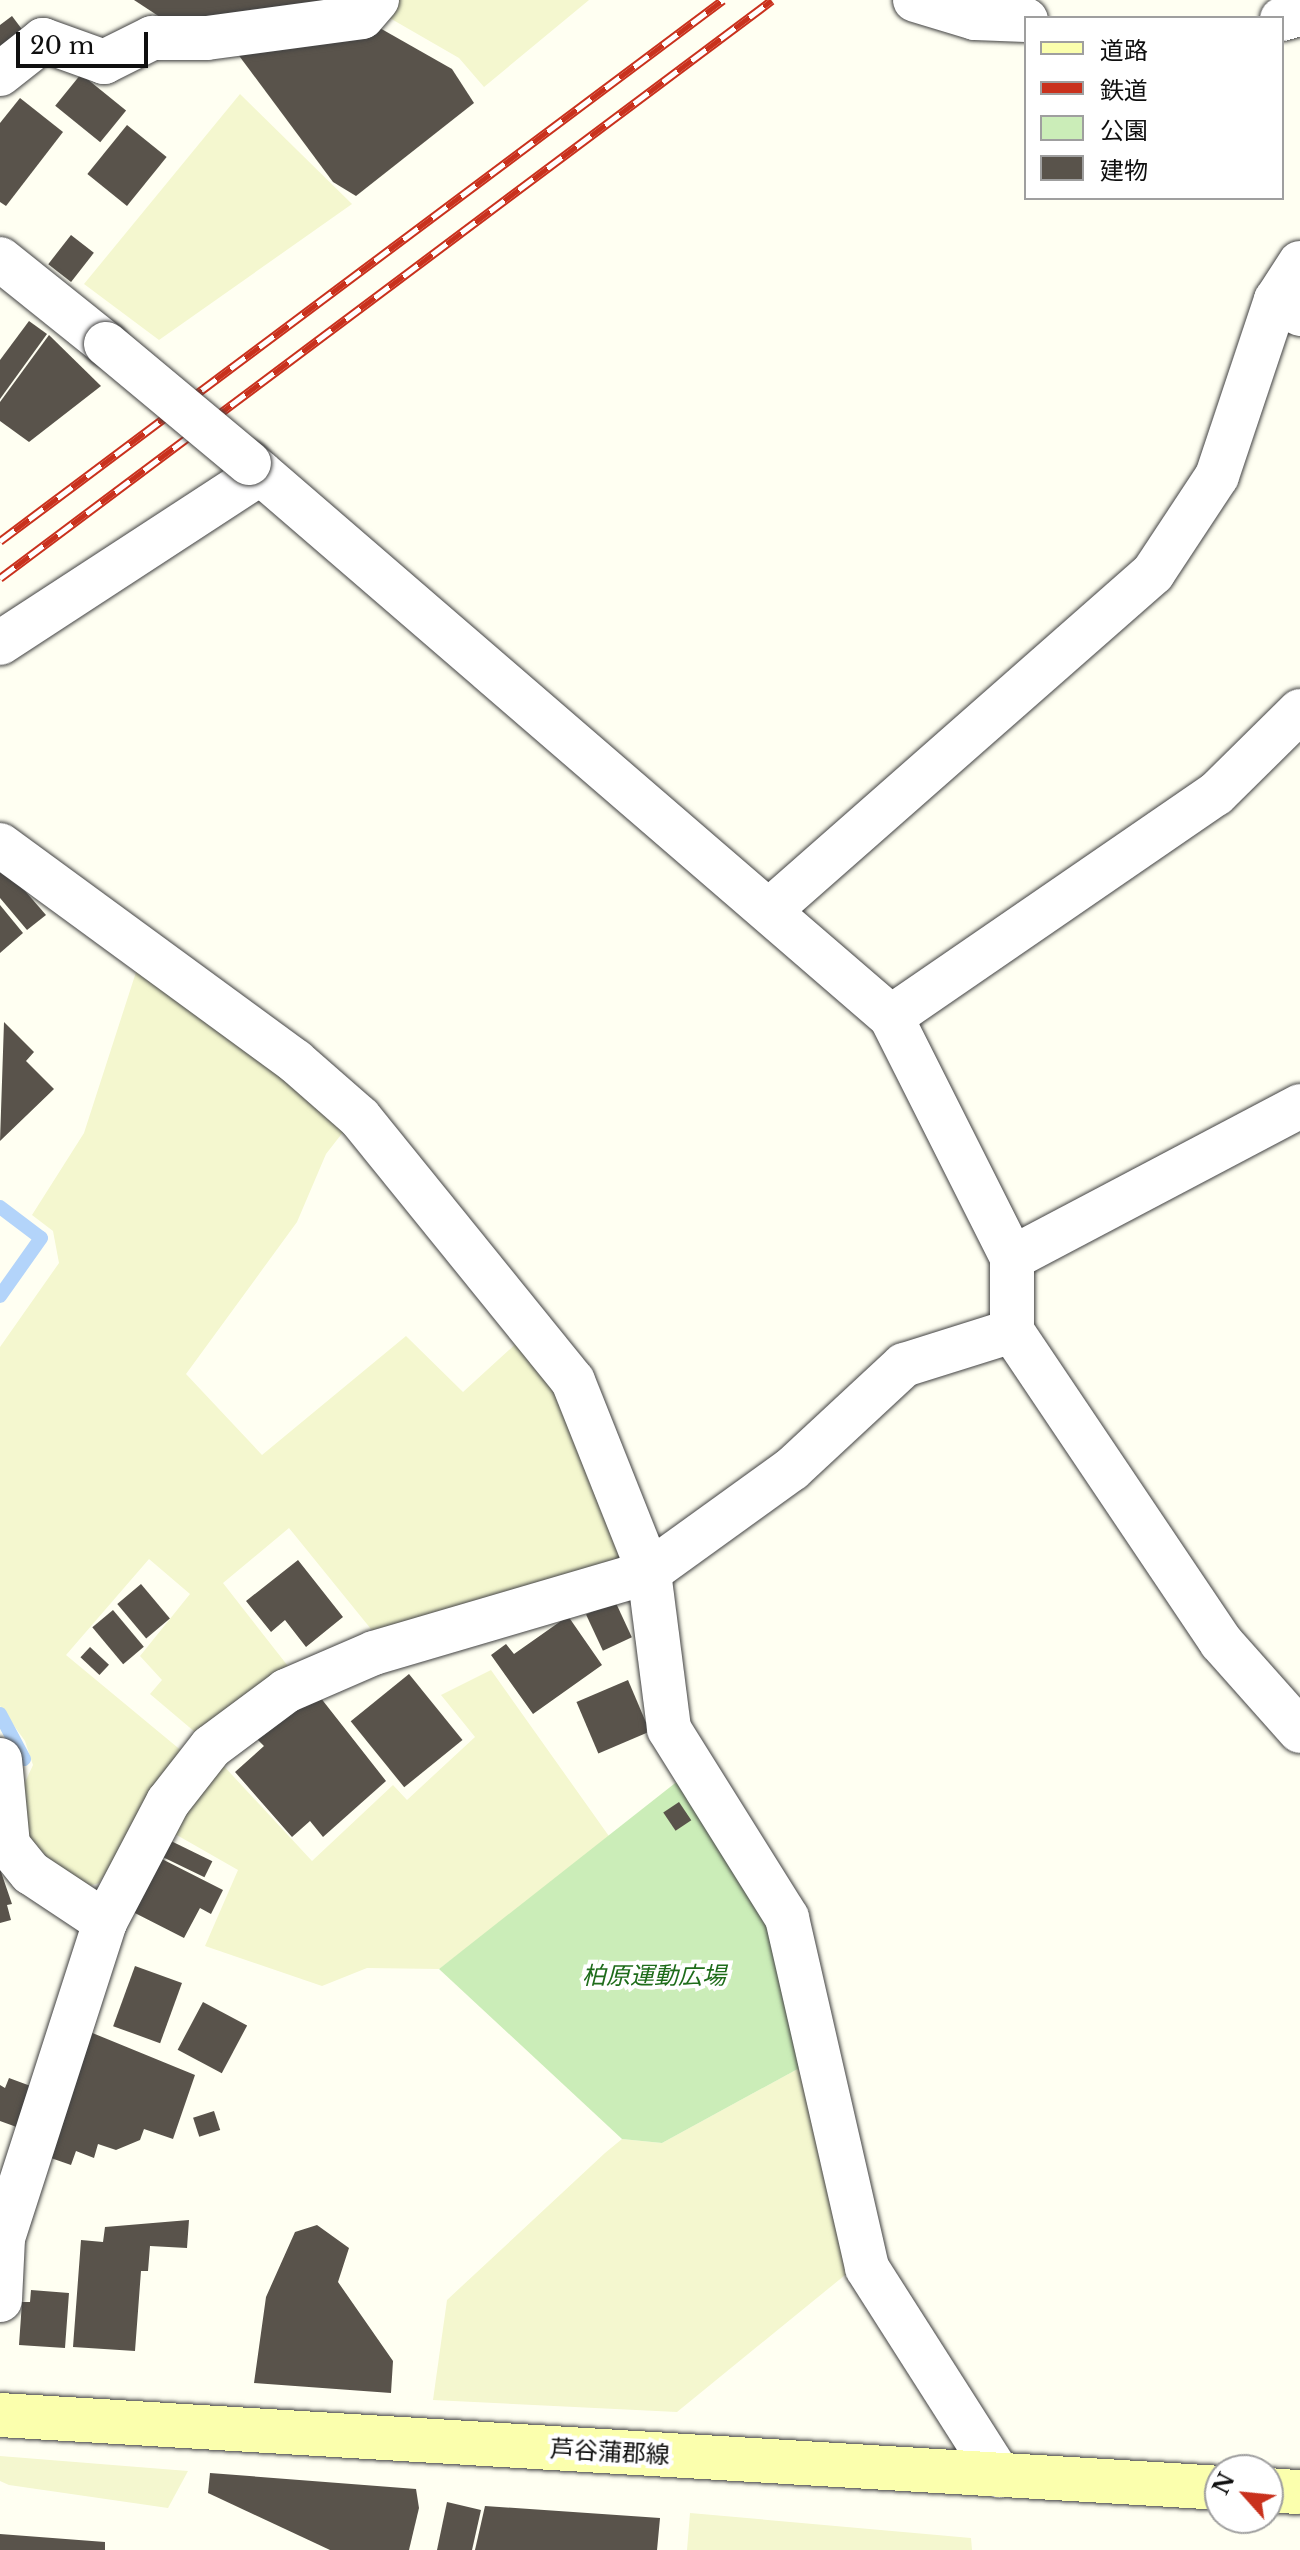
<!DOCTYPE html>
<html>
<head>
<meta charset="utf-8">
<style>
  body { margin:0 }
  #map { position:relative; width:1300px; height:2550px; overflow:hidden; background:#fffff2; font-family:"Libre Baskerville","Noto Sans JP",serif }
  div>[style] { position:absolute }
  .farmland>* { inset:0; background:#f4f7cf }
  .green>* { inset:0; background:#cbedb8 }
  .stream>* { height:14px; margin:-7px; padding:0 7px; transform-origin:7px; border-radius:7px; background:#b3d4fa }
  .building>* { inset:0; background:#59534b; transform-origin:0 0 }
  .roads { filter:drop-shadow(0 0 2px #424242) drop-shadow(0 0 2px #424242) }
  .street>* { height:44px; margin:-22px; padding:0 22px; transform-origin:22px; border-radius:22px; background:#fff }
  .secondary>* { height:44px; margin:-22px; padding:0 22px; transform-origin:22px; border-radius:22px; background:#fbffad }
  .rail>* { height:9px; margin-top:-4.5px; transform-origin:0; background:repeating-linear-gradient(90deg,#fff 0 18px,#c9311d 0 36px); box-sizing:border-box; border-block:2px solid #c9311d }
  .bridges { filter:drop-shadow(0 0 2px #424242) drop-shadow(0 0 2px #424242) }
  .street-bridge>* { height:44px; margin:-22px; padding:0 22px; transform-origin:22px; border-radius:22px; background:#fff }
  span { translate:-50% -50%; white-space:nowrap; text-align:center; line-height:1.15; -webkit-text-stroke:8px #fff; paint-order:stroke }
  .park-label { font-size:24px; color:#1e6c1a; font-style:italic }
  .street-label { font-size:24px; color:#0f0f0f }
  .legend { position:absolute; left:1024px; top:16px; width:260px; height:184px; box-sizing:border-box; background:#fff; border:2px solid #9f9f9f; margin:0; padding:10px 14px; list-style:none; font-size:24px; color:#0f0f0f }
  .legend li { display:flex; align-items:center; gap:16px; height:40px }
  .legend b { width:40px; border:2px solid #9f9f9f }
  .north { position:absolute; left:1204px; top:2454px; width:80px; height:80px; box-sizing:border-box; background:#fff; border:2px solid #9f9f9f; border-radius:50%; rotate:297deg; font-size:22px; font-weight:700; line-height:32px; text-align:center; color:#0f0f0f }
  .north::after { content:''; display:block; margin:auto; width:28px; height:36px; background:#c9311d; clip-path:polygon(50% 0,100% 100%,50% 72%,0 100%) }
  .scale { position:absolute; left:16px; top:32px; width:132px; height:36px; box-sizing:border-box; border:4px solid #0f0f0f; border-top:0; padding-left:10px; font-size:24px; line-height:28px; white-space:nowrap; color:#0f0f0f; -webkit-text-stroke:6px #fff; paint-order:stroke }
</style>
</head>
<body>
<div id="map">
  <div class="farmland">
    <div style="clip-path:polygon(393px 0,589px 0,484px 87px,459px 58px,381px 13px)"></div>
    <div style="clip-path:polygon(240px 94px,352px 204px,159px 340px,84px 284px)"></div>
    <div style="clip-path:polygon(138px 966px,347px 1127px,326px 1154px,297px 1222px,186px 1374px,262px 1455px,406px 1336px,463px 1392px,521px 1339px,549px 1369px,625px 1546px,614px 1572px,375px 1634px,289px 1528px,223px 1583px,291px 1670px,202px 1738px,150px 1694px,162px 1680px,140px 1656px,190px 1594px,149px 1559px,66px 1655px,183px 1752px,99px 1883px,78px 1889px,28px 1837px,22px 1789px,33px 1765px,25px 1741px,0 1706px,0 1347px,59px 1263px,53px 1231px,32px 1215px,84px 1133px)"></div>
    <div style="clip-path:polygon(491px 1670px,611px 1839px,439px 1969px,367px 1968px,322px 1986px,205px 1946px,238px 1870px,168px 1830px,220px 1762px,312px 1861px,393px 1785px,407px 1800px,475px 1737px,441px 1695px)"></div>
    <div style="clip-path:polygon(805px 2065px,850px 2271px,677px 2412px,433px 2400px,447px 2300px,605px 2153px,622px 2139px,662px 2143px)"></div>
    <div style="clip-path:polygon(0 2456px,188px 2471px,168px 2508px,9px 2485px,0 2481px)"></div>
    <div style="clip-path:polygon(690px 2513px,971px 2538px,972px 2550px,687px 2550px)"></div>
  </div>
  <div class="green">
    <div style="clip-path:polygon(693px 1769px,787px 1918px,805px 2065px,662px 2143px,622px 2139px,439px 1969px)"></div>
  </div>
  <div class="stream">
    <div style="left:0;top:1207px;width:51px;rotate:37.1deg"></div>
    <div style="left:41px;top:1238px;width:71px;rotate:125.3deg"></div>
    <div style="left:0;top:1714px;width:51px;rotate:61.9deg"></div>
  </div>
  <div class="building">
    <div style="clip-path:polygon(134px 0,352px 0,166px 21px)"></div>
    <div style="clip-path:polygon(12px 16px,27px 36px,0 56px,0 25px)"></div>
    <div style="clip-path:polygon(378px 27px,452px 69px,474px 103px,356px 196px,333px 182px,237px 53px)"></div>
    <div style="left:81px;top:74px;width:58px;height:41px;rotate:39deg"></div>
    <div style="clip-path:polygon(20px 98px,63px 132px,6px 206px,0 202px,0 123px)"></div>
    <div style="left:127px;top:125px;width:51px;height:63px;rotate:39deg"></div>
    <div style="left:71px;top:235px;width:29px;height:37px;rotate:38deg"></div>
    <div style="clip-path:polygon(29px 321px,47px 334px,0 399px,0 360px)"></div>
    <div style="clip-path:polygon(49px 335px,101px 386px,29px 442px,0 421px,0 402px)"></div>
    <div style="clip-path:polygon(0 862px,46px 915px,27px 930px,0 898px)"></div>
    <div style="clip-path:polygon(0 905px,23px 933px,0 953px)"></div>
    <div style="clip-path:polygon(4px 1022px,34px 1052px,26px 1061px,54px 1089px,0 1141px)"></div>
    <div style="clip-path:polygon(298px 1560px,343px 1617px,306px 1647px,285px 1620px,271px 1632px,246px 1601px)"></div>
    <div style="left:141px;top:1584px;width:45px;height:31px;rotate:50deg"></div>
    <div style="left:615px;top:1601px;width:40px;height:32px;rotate:65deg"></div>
    <div style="left:113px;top:1610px;width:48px;height:27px;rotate:50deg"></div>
    <div style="clip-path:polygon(568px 1616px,602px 1665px,533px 1714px,491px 1655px,506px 1644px,514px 1654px)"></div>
    <div style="left:90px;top:1647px;width:26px;height:14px;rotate:43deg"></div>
    <div style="left:409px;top:1674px;width:85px;height:75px;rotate:51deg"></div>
    <div style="left:628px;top:1680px;width:56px;height:56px;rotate:67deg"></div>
    <div style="clip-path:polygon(320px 1697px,386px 1781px,323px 1837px,310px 1821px,292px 1837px,235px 1772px,264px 1746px,254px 1736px,290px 1704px)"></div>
    <div style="left:679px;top:1802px;width:22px;height:19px;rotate:56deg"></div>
    <div style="left:171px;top:1841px;width:46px;height:18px;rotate:26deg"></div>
    <div style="clip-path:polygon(156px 1856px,223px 1890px,211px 1914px,200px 1908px,184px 1938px,129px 1910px)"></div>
    <div style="clip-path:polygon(0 1869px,12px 1904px,7px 1905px,11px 1920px,0 1923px)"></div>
    <div style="left:135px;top:1966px;width:50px;height:64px;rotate:20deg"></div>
    <div style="left:203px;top:2002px;width:50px;height:54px;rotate:28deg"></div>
    <div style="clip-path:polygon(90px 2032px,195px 2075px,173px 2139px,144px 2129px,140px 2140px,116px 2150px,98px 2144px,94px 2158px,76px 2151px,71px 2165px,48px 2157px)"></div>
    <div style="clip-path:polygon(9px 2078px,36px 2088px,22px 2129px,0 2121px,0 2085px,5px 2088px)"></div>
    <div style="left:214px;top:2111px;width:20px;height:22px;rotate:72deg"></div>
    <div style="clip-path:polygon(189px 2220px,187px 2248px,150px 2246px,148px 2271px,141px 2271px,135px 2351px,73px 2347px,81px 2240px,103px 2242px,105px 2227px)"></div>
    <div style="clip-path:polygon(317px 2225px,349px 2248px,338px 2282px,393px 2361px,391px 2393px,254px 2383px,266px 2297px,295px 2232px)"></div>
    <div style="clip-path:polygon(31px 2290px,69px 2293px,65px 2348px,19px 2345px,22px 2302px,30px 2302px)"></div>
    <div style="clip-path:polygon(210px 2473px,416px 2489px,419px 2508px,409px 2550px,330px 2550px,208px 2493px)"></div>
    <div style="clip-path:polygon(447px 2502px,481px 2510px,472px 2550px,437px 2550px)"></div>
    <div style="clip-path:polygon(485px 2506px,660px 2518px,657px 2550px,475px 2550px)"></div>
    <div style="clip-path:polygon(0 2534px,105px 2542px,105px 2550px,0 2550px)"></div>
  </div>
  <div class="roads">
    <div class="street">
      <div style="left:915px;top:0;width:63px;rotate:16.7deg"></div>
      <div style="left:975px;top:18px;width:51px;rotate:2.2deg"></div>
      <div style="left:1282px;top:19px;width:19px;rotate:-16deg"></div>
      <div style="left:0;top:74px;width:55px;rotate:-38.3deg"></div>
      <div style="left:43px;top:40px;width:65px;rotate:19.8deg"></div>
      <div style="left:104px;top:62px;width:54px;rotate:-26.6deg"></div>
      <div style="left:152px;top:38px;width:55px"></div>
      <div style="left:207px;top:38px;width:156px;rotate:-7.7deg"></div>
      <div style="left:362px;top:17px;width:23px;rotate:-49deg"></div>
      <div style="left:0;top:259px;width:136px;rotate:38.7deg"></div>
      <div style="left:1300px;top:263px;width:44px;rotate:123deg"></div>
      <div style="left:1276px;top:300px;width:28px;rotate:30deg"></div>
      <div style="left:249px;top:463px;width:848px;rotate:40.79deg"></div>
      <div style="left:891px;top:1017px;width:270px;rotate:63.3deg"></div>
      <div style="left:1012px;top:1258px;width:73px;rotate:90deg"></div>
      <div style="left:1012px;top:1331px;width:375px;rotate:56.1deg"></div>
      <div style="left:1221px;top:1642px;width:119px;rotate:48.4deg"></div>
      <div style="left:0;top:643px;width:311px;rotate:-33.1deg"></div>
      <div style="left:0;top:845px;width:366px;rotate:36.2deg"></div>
      <div style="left:295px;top:1061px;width:86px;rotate:41.2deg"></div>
      <div style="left:360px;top:1118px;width:338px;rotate:51deg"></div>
      <div style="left:573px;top:1381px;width:206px;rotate:68.3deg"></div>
      <div style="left:649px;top:1572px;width:158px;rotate:82.7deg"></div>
      <div style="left:669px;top:1729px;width:223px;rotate:58deg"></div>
      <div style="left:787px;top:1918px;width:359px;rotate:77.1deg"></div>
      <div style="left:867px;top:2268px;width:246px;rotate:57.5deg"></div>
      <div style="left:771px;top:909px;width:509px;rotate:-41.33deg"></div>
      <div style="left:1153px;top:573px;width:116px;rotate:-56.6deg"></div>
      <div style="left:1217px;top:476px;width:186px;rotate:-71.5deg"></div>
      <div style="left:891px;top:1017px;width:394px;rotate:-34.5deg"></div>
      <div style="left:1216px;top:794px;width:118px;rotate:-44.7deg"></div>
      <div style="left:1012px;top:1258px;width:326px;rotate:-27.8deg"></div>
      <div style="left:0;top:1760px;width:85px;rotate:84.6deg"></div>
      <div style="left:8px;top:1845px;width:36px;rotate:51deg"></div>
      <div style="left:31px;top:1873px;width:89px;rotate:33.5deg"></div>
      <div style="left:0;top:2300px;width:62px;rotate:-87.2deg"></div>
      <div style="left:3px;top:2238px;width:332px;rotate:-72.1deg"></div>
      <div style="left:105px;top:1922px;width:136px;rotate:-62.3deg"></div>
      <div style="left:168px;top:1802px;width:70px;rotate:-52deg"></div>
      <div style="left:211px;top:1747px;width:94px;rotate:-36.7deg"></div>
      <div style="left:286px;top:1691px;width:96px;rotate:-23.4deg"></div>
      <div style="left:374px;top:1653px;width:287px;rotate:-16.4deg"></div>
      <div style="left:649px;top:1572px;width:176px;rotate:-35.8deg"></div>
      <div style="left:792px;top:1469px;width:153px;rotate:-42.9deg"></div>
      <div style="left:904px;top:1365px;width:113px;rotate:-17.5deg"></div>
    </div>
    <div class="secondary">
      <div style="left:0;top:2415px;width:1222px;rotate:3.42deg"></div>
      <div style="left:1268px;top:2490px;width:32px;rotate:4deg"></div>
    </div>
  </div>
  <div class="rail">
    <div style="left:0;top:541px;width:903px;rotate:-36.81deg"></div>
    <div style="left:0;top:578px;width:964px;rotate:-36.82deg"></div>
  </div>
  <div class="bridges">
    <div class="street-bridge">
      <div style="left:106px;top:344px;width:186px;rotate:39.8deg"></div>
    </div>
  </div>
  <div class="park-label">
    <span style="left:654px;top:1976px">柏原運動広場</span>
  </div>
  <div class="street-label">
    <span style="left:610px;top:2452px;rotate:3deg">芦谷蒲郡線</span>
  </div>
  <ul class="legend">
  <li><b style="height:10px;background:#fbffad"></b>道路</li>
  <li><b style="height:10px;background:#c9311d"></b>鉄道</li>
  <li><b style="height:22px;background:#cbedb8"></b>公園</li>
  <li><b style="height:22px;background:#59534b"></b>建物</li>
  </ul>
  <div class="north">N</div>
  <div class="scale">20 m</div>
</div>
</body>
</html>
